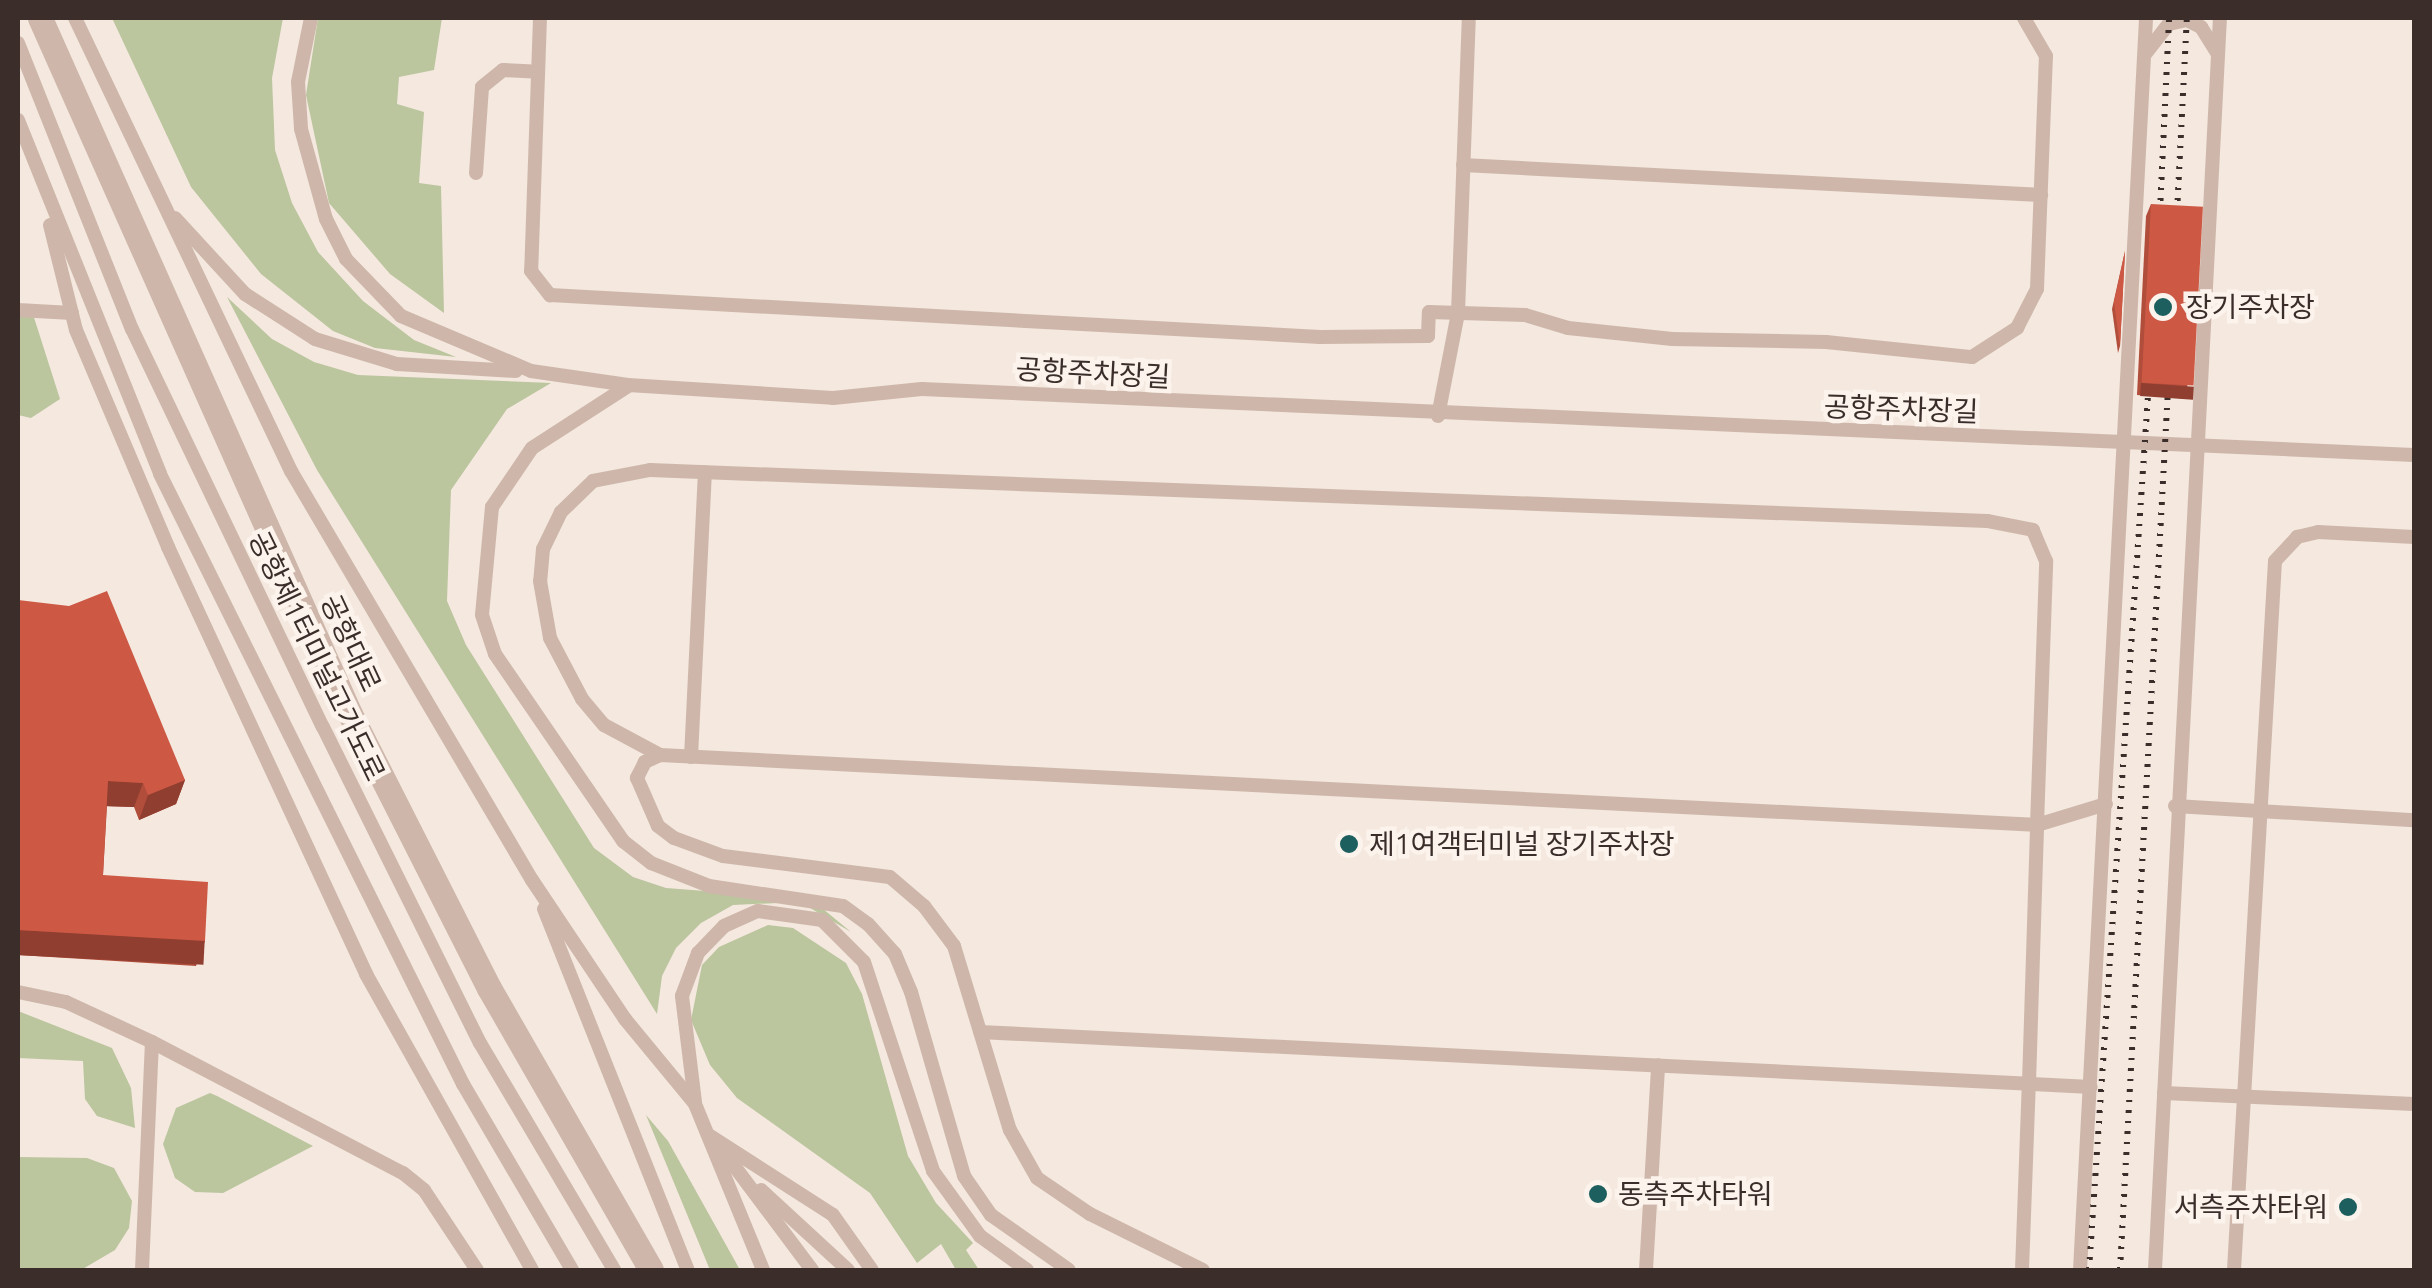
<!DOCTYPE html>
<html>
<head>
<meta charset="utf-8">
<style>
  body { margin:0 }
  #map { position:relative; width:2432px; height:1288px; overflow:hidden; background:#f4e8df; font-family:Ubuntu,"Noto Sans KR",sans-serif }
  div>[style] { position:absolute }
  .green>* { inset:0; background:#bbc59e }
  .lane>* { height:14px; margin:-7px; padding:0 7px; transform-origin:7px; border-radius:7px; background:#ceb7aa }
  .street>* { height:25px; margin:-12.5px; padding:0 12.5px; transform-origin:12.5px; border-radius:12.5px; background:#ceb7aa }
  .rail>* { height:6px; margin-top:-3px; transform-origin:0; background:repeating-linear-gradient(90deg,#3b2e2a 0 2.5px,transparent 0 10.5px) }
  .wall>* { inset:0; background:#b04d3b }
  .shaded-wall>* { inset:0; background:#903e30; transform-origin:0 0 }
  .building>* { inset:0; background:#cd5945; transform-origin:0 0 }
  .dots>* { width:28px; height:28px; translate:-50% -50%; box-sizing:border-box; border:5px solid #fbf3ec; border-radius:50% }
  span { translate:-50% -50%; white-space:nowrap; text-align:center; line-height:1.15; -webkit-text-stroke:9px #fbf3ec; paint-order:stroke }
  .poi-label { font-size:28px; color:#3b2e2a }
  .left { translate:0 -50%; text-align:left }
  .right { translate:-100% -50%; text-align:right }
  .street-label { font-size:28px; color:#3b2e2a }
  .frame { position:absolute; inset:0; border:20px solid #3b2e2a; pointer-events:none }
</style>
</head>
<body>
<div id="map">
  <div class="green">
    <div style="clip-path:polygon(112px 18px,283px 18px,272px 78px,275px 150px,292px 203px,318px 252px,363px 301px,414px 340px,456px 357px,375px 348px,333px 331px,261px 274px,191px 187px)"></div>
    <div style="clip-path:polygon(318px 18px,442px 18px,434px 70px,399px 77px,397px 104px,424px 112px,419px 183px,441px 186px,444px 313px,390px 274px,329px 203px,306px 95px)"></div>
    <div style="clip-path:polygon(227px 297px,272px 339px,314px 362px,358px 375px,551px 383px,507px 409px,451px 490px,447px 601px,466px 645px,594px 848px,633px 877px,666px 888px,811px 899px,851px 932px,800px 902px,733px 905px,701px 923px,676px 948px,662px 976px,657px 1014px,317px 470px)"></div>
    <div style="clip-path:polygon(18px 304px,30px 305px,60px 399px,31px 418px,18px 415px)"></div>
    <div style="clip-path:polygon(768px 925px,793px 928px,846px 963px,862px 994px,908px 1156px,936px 1203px,973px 1243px,966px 1250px,979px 1270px,956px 1270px,941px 1244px,917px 1263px,870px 1193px,737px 1098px,710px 1065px,691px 1020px,702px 965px,719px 947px)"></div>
    <div style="clip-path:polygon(18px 1011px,112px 1048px,131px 1088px,135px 1128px,97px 1116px,85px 1099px,83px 1061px,18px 1058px)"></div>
    <div style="clip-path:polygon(210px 1093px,217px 1096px,313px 1146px,223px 1193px,195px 1192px,175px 1178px,163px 1144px,176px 1108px)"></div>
    <div style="clip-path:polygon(646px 1115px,668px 1141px,740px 1270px,710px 1270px)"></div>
    <div style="clip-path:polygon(18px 1157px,87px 1158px,114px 1168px,132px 1201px,129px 1228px,115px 1250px,81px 1270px,18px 1270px)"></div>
  </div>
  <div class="lane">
    <div style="left:75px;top:18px;width:502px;rotate:64.51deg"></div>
    <div style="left:291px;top:471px;width:475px;rotate:59.5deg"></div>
    <div style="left:532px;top:880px;width:167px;rotate:56.2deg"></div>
    <div style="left:625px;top:1019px;width:110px;rotate:50.5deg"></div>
    <div style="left:695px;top:1104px;width:179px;rotate:67.7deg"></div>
    <div style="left:311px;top:18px;width:65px;rotate:101.5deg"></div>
    <div style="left:298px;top:82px;width:47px;rotate:86.3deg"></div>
    <div style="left:301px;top:129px;width:93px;rotate:74.5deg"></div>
    <div style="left:326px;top:219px;width:45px;rotate:63.4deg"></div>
    <div style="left:346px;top:259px;width:79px;rotate:46deg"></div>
    <div style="left:401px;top:316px;width:141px;rotate:22.9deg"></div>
    <div style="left:531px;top:371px;width:98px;rotate:8.2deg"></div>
    <div style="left:628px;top:385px;width:205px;rotate:3.6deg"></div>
    <div style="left:833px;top:398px;width:89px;rotate:-5.8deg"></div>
    <div style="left:922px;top:389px;width:1493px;rotate:2.53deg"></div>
    <div style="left:540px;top:18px;width:253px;rotate:92deg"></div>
    <div style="left:531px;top:271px;width:31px;rotate:52deg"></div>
    <div style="left:550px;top:295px;width:771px;rotate:3.12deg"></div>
    <div style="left:1320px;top:337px;width:108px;rotate:-0.5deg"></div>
    <div style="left:1428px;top:336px;width:24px;rotate:-88deg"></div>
    <div style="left:1429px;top:312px;width:96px;rotate:1.8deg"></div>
    <div style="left:1525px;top:315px;width:45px;rotate:16.8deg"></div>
    <div style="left:1568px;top:328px;width:105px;rotate:6deg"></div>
    <div style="left:1672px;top:339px;width:154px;rotate:1.1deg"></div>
    <div style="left:1826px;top:342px;width:147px;rotate:5.9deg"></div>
    <div style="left:1972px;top:357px;width:54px;rotate:-32.8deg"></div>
    <div style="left:2017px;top:328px;width:44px;rotate:-62.9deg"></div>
    <div style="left:2037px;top:289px;width:233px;rotate:-87.8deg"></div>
    <div style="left:2046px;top:56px;width:44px;rotate:-120.1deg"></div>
    <div style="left:18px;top:43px;width:308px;rotate:68.3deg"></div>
    <div style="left:132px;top:329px;width:441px;rotate:64.4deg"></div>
    <div style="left:323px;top:727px;width:353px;rotate:63.6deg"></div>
    <div style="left:480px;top:1043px;width:264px;rotate:59.4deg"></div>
    <div style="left:2146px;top:53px;width:37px;rotate:-52deg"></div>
    <div style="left:2169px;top:24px;width:18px;rotate:-13deg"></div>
    <div style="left:2187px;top:20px;width:16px;rotate:27deg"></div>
    <div style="left:2201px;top:27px;width:31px;rotate:58deg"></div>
    <div style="left:18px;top:120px;width:381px;rotate:68.1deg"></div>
    <div style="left:160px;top:474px;width:681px;rotate:63.59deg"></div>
    <div style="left:463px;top:1084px;width:216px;rotate:59.6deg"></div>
    <div style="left:1463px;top:165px;width:579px;rotate:2.97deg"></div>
    <div style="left:476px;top:173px;width:86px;rotate:-86deg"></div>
    <div style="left:482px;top:87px;width:27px;rotate:-39deg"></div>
    <div style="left:503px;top:70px;width:35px;rotate:3deg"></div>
    <div style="left:175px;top:218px;width:103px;rotate:47.4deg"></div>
    <div style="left:245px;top:294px;width:83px;rotate:32.7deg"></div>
    <div style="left:315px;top:339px;width:86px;rotate:17deg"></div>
    <div style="left:397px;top:364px;width:119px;rotate:3.4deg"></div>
    <div style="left:50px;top:225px;width:108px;rotate:76.1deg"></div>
    <div style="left:76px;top:330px;width:236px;rotate:67deg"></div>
    <div style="left:168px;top:547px;width:471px;rotate:65.1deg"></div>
    <div style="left:366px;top:974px;width:339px;rotate:60.7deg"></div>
    <div style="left:18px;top:310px;width:54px;rotate:3.2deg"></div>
    <div style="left:628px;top:386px;width:114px;rotate:147.1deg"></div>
    <div style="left:532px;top:448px;width:71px;rotate:124.1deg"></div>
    <div style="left:492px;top:507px;width:108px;rotate:95.3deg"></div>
    <div style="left:482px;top:615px;width:41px;rotate:71.6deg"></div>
    <div style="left:495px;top:654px;width:227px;rotate:55.6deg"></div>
    <div style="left:623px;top:841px;width:36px;rotate:38deg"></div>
    <div style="left:651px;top:863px;width:62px;rotate:21.6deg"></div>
    <div style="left:709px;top:886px;width:135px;rotate:8.5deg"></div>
    <div style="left:843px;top:906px;width:31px;rotate:36deg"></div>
    <div style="left:868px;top:924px;width:40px;rotate:48deg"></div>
    <div style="left:895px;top:954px;width:41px;rotate:67.2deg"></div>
    <div style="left:911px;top:992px;width:191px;rotate:73.9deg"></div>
    <div style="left:964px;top:1176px;width:47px;rotate:55.3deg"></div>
    <div style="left:991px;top:1215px;width:95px;rotate:35.2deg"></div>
    <div style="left:1438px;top:416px;width:105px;rotate:-79deg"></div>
    <div style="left:1458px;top:313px;width:295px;rotate:-87.9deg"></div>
    <div style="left:660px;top:755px;width:17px;rotate:155deg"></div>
    <div style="left:645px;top:762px;width:18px;rotate:117deg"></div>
    <div style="left:637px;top:778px;width:52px;rotate:66.4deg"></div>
    <div style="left:658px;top:826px;width:20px;rotate:37deg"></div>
    <div style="left:674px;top:838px;width:52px;rotate:20.2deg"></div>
    <div style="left:723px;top:856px;width:168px;rotate:7.2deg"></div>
    <div style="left:890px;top:877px;width:45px;rotate:40.5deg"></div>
    <div style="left:924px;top:906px;width:50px;rotate:53.1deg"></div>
    <div style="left:954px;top:946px;width:192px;rotate:73.1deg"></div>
    <div style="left:1010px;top:1130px;width:55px;rotate:60.6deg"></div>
    <div style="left:1037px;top:1178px;width:64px;rotate:34.2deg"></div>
    <div style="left:1090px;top:1214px;width:126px;rotate:26.4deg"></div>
    <div style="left:691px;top:757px;width:285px;rotate:-87.2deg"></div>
    <div style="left:2175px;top:806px;width:239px;rotate:3.4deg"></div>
    <div style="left:544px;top:909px;width:389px;rotate:68.3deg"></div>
    <div style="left:18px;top:992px;width:49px;rotate:11.8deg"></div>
    <div style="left:66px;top:1002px;width:95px;rotate:24.9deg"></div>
    <div style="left:152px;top:1042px;width:283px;rotate:27.6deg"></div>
    <div style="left:403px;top:1173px;width:27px;rotate:39deg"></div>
    <div style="left:424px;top:1190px;width:96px;rotate:56.5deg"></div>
    <div style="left:980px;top:1032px;width:1112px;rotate:2.83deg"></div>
    <div style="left:2164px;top:1093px;width:250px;rotate:2.5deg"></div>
    <div style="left:695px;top:1102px;width:107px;rotate:-97deg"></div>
    <div style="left:682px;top:996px;width:46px;rotate:-69.6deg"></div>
    <div style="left:698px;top:953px;width:37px;rotate:-46deg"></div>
    <div style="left:724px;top:926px;width:37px;rotate:-24deg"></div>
    <div style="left:758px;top:911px;width:65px;rotate:8deg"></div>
    <div style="left:822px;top:920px;width:59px;rotate:45deg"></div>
    <div style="left:864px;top:962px;width:220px;rotate:71.7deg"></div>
    <div style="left:933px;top:1171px;width:80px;rotate:54.1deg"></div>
    <div style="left:980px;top:1236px;width:58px;rotate:35.9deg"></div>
    <div style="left:710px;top:1136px;width:146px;rotate:32.7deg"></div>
    <div style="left:833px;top:1215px;width:67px;rotate:54.7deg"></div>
    <div style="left:723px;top:1151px;width:149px;rotate:53.2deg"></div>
    <div style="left:761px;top:1190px;width:118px;rotate:42.6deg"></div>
    <div style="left:142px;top:1270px;width:228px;rotate:-87.5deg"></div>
    <div style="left:1646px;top:1270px;width:205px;rotate:-86.6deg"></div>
    <div style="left:2022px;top:1270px;width:187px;rotate:-87.9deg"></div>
    <div style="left:2029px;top:1083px;width:258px;rotate:-88.2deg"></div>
    <div style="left:2037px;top:825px;width:264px;rotate:-88deg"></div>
    <div style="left:2046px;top:561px;width:34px;rotate:-113deg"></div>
    <div style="left:2033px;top:530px;width:47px;rotate:-168.9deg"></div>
    <div style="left:1987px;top:521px;width:1338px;rotate:-177.82deg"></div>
    <div style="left:650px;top:470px;width:58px;rotate:169.1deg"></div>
    <div style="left:593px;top:481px;width:45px;rotate:135.9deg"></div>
    <div style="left:561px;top:512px;width:41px;rotate:115.9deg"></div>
    <div style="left:543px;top:549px;width:32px;rotate:95deg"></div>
    <div style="left:540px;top:581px;width:58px;rotate:80deg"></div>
    <div style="left:550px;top:638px;width:69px;rotate:62.3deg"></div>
    <div style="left:582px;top:699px;width:34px;rotate:50deg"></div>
    <div style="left:604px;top:725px;width:64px;rotate:28.2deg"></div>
    <div style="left:660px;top:755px;width:1379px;rotate:2.91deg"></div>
    <div style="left:2037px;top:825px;width:72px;rotate:-16.9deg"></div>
    <div style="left:2080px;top:1270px;width:1254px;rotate:-86.98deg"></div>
    <div style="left:2155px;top:1270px;width:1254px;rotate:-87.03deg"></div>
    <div style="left:2234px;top:1270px;width:710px;rotate:-86.69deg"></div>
    <div style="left:2275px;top:561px;width:33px;rotate:-47deg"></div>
    <div style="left:2297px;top:537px;width:22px;rotate:-13deg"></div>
    <div style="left:2318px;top:532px;width:96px;rotate:3deg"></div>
  </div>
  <div class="street">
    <div style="left:40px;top:18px;width:762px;rotate:65.99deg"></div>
    <div style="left:350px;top:714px;width:307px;rotate:63.1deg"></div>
    <div style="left:489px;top:988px;width:325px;rotate:60.1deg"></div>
  </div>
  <div class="rail">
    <div style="left:2159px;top:232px;width:214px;rotate:-87.3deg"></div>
    <div style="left:2176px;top:232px;width:214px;rotate:-87.1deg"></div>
    <div style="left:2089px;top:1270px;width:905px;rotate:-86.14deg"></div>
    <div style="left:2120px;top:1270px;width:899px;rotate:-86.88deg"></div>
  </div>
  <div class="wall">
    <div style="clip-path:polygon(2151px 204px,2190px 399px,2137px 395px,2146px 216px)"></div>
    <div style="clip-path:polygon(2125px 251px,2120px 346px,2118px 353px,2112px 309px)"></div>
    <div style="clip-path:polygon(18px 600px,185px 780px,176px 804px,139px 820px,134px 807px,107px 806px,103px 875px,205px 941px,196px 966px,18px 955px)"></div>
  </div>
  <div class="shaded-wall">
    <div style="left:2141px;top:383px;width:53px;height:13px;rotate:4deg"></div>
    <div style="clip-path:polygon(185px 780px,176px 804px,139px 820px,148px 795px)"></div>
    <div style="clip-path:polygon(108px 781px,143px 783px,134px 807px,99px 806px)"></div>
    <div style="left:18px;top:930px;width:187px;height:25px;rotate:3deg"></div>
  </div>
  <div class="building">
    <div style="left:2151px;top:204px;width:52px;height:179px;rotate:3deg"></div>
    <div style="clip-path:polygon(2125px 251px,2120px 346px,2114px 302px)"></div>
    <div style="clip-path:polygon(107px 591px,185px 780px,148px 795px,143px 783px,108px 781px,103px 875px,208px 882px,205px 941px,18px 930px,18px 600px,69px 606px)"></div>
  </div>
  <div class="dots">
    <div style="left:2163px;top:307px;background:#1c5f5e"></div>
    <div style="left:1349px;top:844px;background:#1c5f5e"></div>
    <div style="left:1598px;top:1194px;background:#1c5f5e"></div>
    <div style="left:2348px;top:1207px;background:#1c5f5e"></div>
  </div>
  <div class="poi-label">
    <span class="left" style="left:2186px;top:307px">장기주차장</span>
    <span class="left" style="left:1369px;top:844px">제1여객터미널 장기주차장</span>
    <span class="left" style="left:1618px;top:1194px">동측주차타워</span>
    <span class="right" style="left:2328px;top:1207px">서측주차타워</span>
  </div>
  <div class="street-label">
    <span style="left:1093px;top:373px;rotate:3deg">공항주차장길</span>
    <span style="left:1901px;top:409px;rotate:2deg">공항주차장길</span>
    <span style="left:351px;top:643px;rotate:65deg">공항대로</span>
    <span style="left:317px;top:656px;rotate:64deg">공항제1터미널고가도로</span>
  </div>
  <div class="frame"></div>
</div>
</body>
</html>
